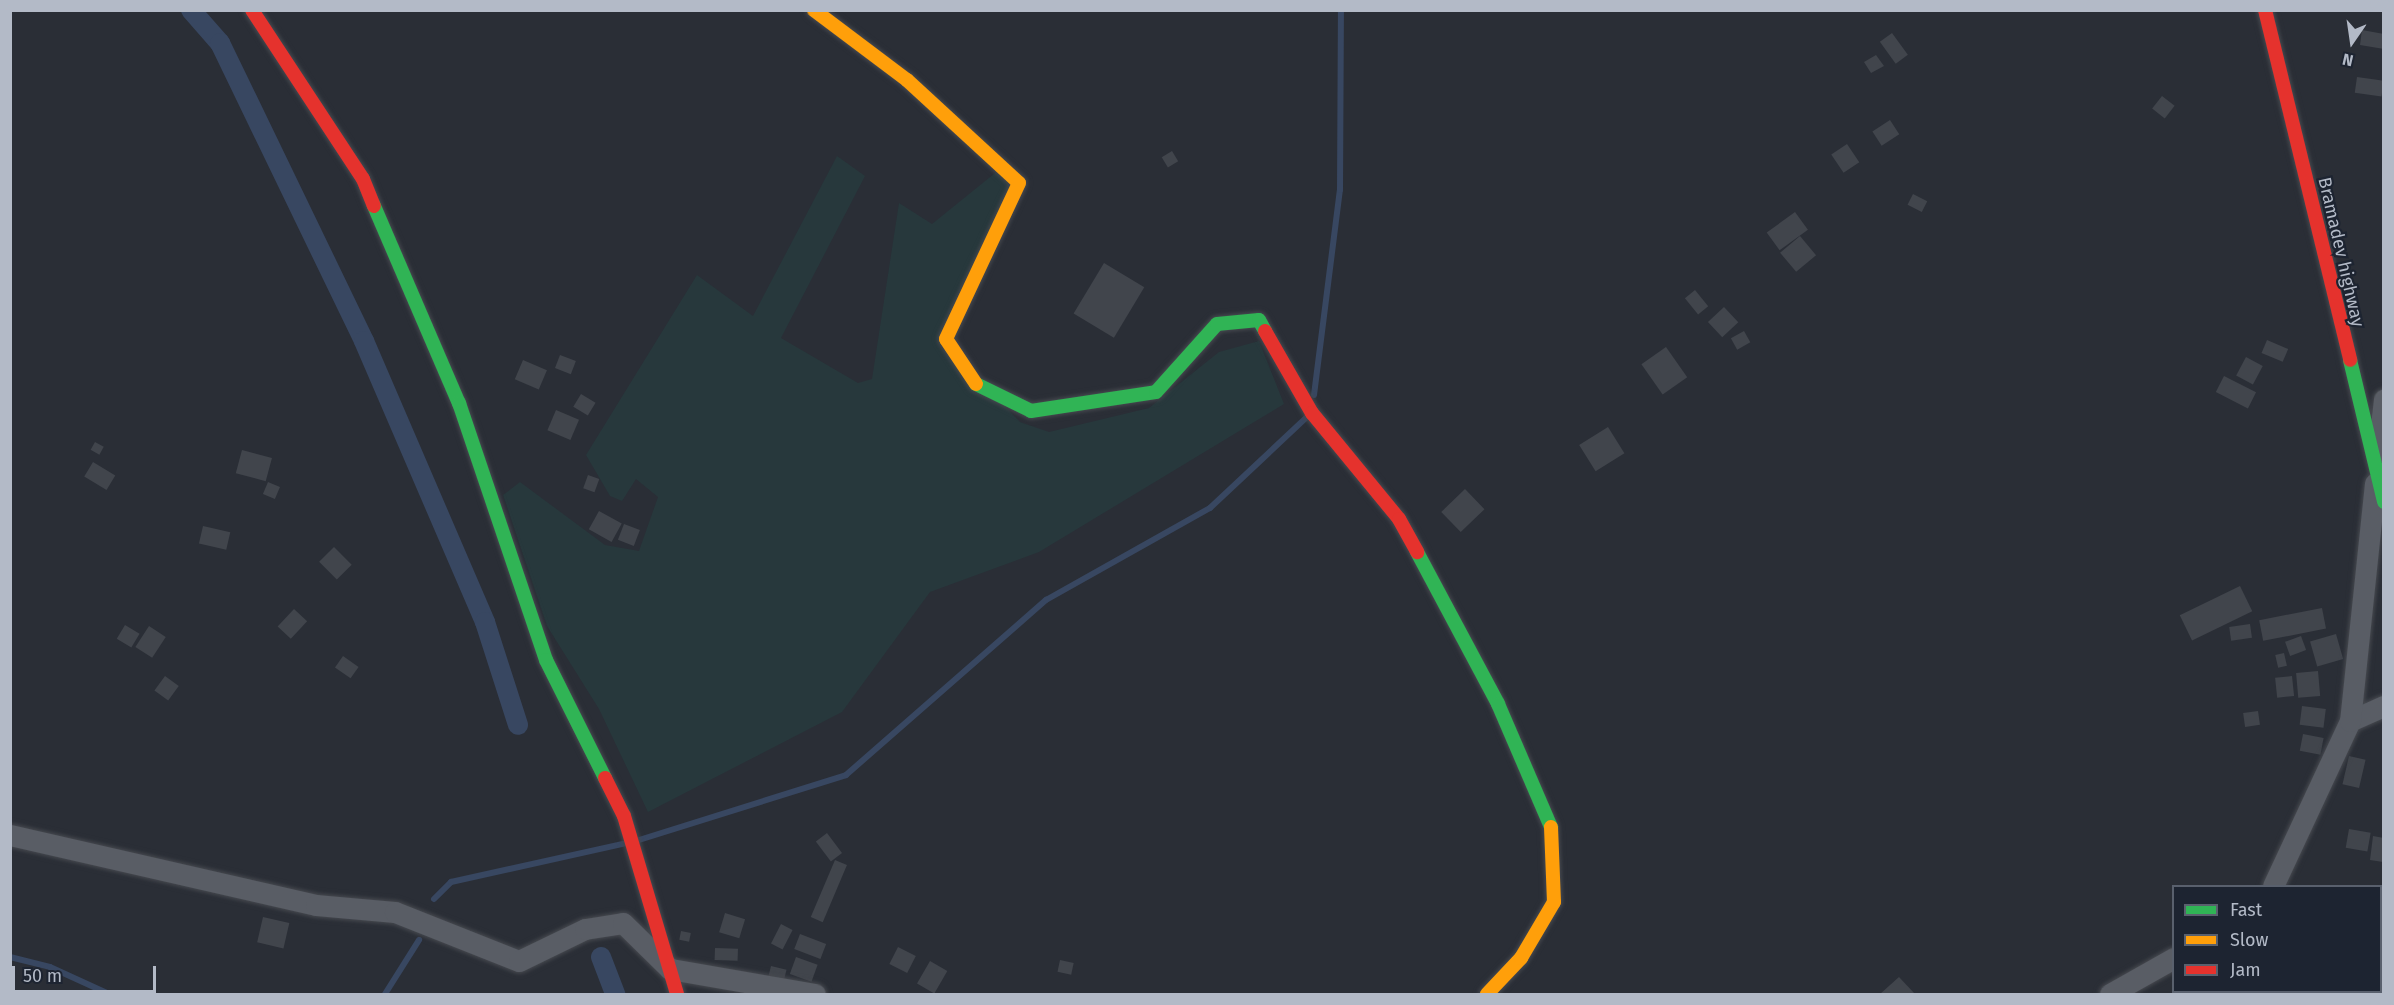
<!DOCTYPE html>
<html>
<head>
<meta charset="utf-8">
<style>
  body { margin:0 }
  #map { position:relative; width:2394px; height:1005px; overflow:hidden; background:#2a2e36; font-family:"Fira Sans",sans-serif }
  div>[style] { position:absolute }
  .green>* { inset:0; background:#27383c }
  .stream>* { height:6px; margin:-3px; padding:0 3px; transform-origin:3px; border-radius:3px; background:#384761 }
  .canal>* { height:20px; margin:-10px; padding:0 10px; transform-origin:10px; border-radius:10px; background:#384761 }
  .building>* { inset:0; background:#41454c; transform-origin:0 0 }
  .roads { filter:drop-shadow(0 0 2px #46494f) drop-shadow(0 0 2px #46494f) }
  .street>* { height:21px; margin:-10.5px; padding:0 10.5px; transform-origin:10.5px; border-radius:10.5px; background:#595d65 }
  .fast>* { height:14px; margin:-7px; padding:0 7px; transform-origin:7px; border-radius:7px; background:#30b455 }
  .slow>* { height:14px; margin:-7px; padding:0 7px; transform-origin:7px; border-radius:7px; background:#ff9f0a }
  .jam>* { height:14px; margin:-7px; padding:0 7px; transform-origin:7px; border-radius:7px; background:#e5322d }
  span { translate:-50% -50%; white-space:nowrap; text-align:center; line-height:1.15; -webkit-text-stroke:4.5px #1d2431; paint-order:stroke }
  .street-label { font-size:18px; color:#b3bac7 }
  .frame { position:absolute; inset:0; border:12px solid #b3bac7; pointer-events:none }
  .legend { position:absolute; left:2172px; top:885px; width:210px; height:108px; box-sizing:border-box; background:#1d2431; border:2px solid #59606d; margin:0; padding:8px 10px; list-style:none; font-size:18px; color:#b3bac7 }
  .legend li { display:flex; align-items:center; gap:12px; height:30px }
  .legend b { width:30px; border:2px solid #59606d }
  .north { position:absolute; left:2322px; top:12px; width:60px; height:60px; -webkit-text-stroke:4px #1d2431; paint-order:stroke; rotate:193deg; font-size:16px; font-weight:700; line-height:24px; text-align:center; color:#b3bac7 }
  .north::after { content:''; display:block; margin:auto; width:21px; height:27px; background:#b3bac7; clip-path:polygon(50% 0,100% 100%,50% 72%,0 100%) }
  .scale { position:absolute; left:12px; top:966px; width:144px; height:27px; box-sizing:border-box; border:3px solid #b3bac7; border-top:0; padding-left:8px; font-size:18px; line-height:21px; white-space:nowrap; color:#b3bac7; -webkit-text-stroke:4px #1d2431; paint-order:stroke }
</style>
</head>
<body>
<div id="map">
  <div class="green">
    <div style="clip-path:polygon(837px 156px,865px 176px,781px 338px,858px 383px,872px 379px,899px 203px,932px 224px,1000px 169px,1013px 186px,939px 339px,1020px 422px,1049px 432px,1149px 408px,1219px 352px,1259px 341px,1284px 404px,1039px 552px,930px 592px,842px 712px,648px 812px,599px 709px,547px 626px,503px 495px,520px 482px,605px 545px,639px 551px,658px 497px,636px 479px,622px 501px,610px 496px,586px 455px,697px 275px,753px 316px)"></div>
  </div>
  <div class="stream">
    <div style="left:1314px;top:395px;width:207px;rotate:-82.8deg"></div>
    <div style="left:1340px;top:190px;width:180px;rotate:-89.7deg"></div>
    <div style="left:639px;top:840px;width:217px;rotate:-17.4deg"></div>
    <div style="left:846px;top:775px;width:266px;rotate:-41.2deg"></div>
    <div style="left:1046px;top:600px;width:188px;rotate:-29.3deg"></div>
    <div style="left:1210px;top:508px;width:132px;rotate:-43.2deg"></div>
    <div style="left:434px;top:899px;width:24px;rotate:-45deg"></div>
    <div style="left:451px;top:882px;width:176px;rotate:-12.5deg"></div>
    <div style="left:10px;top:957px;width:41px;rotate:14deg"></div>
    <div style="left:50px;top:967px;width:65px;rotate:24.6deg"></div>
    <div style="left:385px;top:994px;width:64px;rotate:-57.8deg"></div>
  </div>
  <div class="canal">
    <div style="left:191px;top:10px;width:44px;rotate:48.7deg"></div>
    <div style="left:220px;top:43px;width:331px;rotate:64.2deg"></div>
    <div style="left:364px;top:341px;width:306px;rotate:66.7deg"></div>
    <div style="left:485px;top:622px;width:108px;rotate:72.2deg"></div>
    <div style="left:601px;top:957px;width:40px;rotate:69deg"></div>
  </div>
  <div class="building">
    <div style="clip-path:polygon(2362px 30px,2384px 34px,2384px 49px,2360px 45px)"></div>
    <div style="left:1892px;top:33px;width:27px;height:15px;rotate:54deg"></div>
    <div style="clip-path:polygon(1876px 55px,1884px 66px,1871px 73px,1864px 62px)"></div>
    <div style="left:2357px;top:77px;width:27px;height:16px;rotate:8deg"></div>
    <div style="left:2162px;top:96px;width:16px;height:16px;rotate:38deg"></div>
    <div style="left:1890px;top:120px;width:17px;height:21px;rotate:57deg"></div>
    <div style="left:1847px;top:144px;width:22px;height:19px;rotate:56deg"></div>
    <div style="left:1172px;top:151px;width:12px;height:12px;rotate:59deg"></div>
    <div style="left:1913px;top:194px;width:16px;height:12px;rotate:27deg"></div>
    <div style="left:1795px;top:212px;width:22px;height:35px;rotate:54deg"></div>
    <div style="left:1800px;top:236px;width:25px;height:26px;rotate:50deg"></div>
    <div style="left:1104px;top:263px;width:47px;height:59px;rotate:31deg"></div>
    <div style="left:1695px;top:290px;width:21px;height:13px;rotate:51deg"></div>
    <div style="left:1724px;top:307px;width:21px;height:22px;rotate:47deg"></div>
    <div style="left:1744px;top:331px;width:13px;height:15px;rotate:61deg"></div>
    <div style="left:2267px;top:340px;width:23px;height:14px;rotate:23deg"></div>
    <div style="left:1666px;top:347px;width:37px;height:30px;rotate:55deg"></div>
    <div style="left:560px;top:355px;width:17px;height:14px;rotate:21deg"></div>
    <div style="left:2246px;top:357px;width:19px;height:21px;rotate:28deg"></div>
    <div style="left:523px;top:360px;width:26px;height:21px;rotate:23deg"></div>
    <div style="left:2224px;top:376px;width:36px;height:18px;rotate:27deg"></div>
    <div style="left:581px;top:394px;width:17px;height:15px;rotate:31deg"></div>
    <div style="left:556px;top:410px;width:25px;height:22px;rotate:23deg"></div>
    <div style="left:1608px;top:427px;width:31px;height:34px;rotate:58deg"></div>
    <div style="left:95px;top:442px;width:10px;height:9px;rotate:29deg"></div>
    <div style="left:242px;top:450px;width:31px;height:24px;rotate:15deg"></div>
    <div style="left:93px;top:462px;width:26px;height:17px;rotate:31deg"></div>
    <div style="left:588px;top:475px;width:12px;height:14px;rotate:20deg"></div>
    <div style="left:268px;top:482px;width:13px;height:13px;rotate:23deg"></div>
    <div style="left:1465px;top:489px;width:28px;height:33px;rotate:46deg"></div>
    <div style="left:599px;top:511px;width:26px;height:21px;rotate:29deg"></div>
    <div style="left:624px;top:524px;width:17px;height:17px;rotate:21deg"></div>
    <div style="left:203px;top:526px;width:28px;height:18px;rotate:13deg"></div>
    <div style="left:334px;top:547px;width:25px;height:21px;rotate:45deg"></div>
    <div style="left:2240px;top:586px;width:28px;height:67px;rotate:64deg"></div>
    <div style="left:2322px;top:608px;width:21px;height:64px;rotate:79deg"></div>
    <div style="left:294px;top:609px;width:18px;height:24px;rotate:43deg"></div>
    <div style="left:2250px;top:624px;width:14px;height:21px;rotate:82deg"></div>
    <div style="left:125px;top:625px;width:17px;height:16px;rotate:31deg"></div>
    <div style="left:149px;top:626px;width:20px;height:25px;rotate:33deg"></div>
    <div style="left:2336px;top:634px;width:26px;height:27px;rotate:74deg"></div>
    <div style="left:2301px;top:636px;width:15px;height:17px;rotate:70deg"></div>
    <div style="left:2284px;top:653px;width:13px;height:9px;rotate:77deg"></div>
    <div style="left:343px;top:656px;width:19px;height:14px;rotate:35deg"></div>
    <div style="left:2318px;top:671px;width:25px;height:22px;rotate:85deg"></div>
    <div style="left:165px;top:676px;width:17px;height:18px;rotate:36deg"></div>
    <div style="left:2292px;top:676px;width:20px;height:17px;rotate:84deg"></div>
    <div style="left:2302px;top:706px;width:24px;height:19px;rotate:7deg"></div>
    <div style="left:2258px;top:711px;width:14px;height:15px;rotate:82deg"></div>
    <div style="left:2303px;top:734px;width:21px;height:17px;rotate:11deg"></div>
    <div style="left:2349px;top:756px;width:17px;height:29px;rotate:13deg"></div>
    <div style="left:2349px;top:829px;width:22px;height:19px;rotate:10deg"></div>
    <div style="left:827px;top:833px;width:25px;height:14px;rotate:53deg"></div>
    <div style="clip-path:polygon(2373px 836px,2384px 838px,2383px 862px,2370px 860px)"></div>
    <div style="left:835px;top:860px;width:13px;height:62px;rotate:23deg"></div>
    <div style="left:725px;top:913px;width:21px;height:20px;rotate:17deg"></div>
    <div style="left:263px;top:917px;width:27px;height:26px;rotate:13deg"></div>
    <div style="left:781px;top:924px;width:13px;height:22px;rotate:27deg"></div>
    <div style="left:681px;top:931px;width:10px;height:9px;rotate:11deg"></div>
    <div style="left:800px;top:934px;width:28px;height:16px;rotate:21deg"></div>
    <div style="left:898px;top:947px;width:20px;height:19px;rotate:27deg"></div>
    <div style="left:715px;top:948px;width:23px;height:12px;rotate:2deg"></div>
    <div style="left:796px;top:957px;width:23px;height:18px;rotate:20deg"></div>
    <div style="left:1060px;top:960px;width:14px;height:12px;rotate:12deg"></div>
    <div style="left:930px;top:961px;width:20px;height:26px;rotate:30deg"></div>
    <div style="left:771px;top:966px;width:16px;height:10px;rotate:14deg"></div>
    <div style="clip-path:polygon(1899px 977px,1915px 994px,1880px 994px)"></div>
  </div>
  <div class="roads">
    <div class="street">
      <div style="left:2378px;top:452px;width:53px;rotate:-83.5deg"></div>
      <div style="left:2350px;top:721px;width:37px;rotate:-24deg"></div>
      <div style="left:10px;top:835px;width:314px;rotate:12.9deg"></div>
      <div style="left:316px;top:905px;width:79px;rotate:5.1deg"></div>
      <div style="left:395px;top:912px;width:133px;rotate:21.6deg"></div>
      <div style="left:519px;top:961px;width:73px;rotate:-25.9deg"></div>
      <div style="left:585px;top:929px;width:38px;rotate:-9deg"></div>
      <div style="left:623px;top:923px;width:66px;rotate:44.4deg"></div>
      <div style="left:670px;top:969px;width:147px;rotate:9.8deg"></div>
      <div style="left:2273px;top:886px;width:182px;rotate:-65deg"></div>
      <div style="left:2350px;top:721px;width:239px;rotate:-84deg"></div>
      <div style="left:2110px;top:994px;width:73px;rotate:-29.4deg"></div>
    </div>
    <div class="fast">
      <div style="left:374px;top:206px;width:215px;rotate:66.7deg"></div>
      <div style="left:459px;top:403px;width:271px;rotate:71.3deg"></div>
      <div style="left:546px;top:660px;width:132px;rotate:63.4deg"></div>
      <div style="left:2350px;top:360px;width:146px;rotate:76.5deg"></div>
      <div style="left:976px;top:384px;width:61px;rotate:26.1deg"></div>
      <div style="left:1031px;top:411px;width:126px;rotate:-8.6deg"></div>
      <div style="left:1156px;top:392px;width:91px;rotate:-48.1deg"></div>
      <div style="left:1217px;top:324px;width:42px;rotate:-5.4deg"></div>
      <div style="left:1259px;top:320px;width:13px;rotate:61deg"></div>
      <div style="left:1417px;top:552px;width:172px;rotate:61.9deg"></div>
      <div style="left:1498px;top:704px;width:134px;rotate:66.7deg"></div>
    </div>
    <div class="slow">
      <div style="left:814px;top:10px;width:116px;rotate:37deg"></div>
      <div style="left:907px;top:80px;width:152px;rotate:42.6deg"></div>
      <div style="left:1019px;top:183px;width:172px;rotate:115.1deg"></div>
      <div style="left:946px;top:339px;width:54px;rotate:56.3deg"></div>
      <div style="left:1487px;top:994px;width:50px;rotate:-46.6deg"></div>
      <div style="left:1521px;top:958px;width:65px;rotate:-59.5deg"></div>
      <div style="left:1554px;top:902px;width:75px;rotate:-92.3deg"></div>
    </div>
    <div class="jam">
      <div style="left:252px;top:10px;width:202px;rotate:56.7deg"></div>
      <div style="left:363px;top:179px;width:29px;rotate:68deg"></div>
      <div style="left:2265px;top:10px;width:360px;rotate:76.3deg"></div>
      <div style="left:1265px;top:331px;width:95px;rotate:60.2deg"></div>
      <div style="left:1312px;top:413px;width:137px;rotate:50.6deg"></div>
      <div style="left:1399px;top:519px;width:38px;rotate:61deg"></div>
      <div style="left:605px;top:778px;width:42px;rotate:63.4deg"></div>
      <div style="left:624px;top:816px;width:186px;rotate:73.4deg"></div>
    </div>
  </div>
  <div class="street-label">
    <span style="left:2341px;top:252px;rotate:77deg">Bramadev highway</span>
  </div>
  <div class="frame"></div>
  <ul class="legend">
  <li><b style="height:8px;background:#30b455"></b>Fast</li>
  <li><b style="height:8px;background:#ff9f0a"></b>Slow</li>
  <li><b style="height:8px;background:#e5322d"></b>Jam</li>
  </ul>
  <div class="north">N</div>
  <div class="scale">50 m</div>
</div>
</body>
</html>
